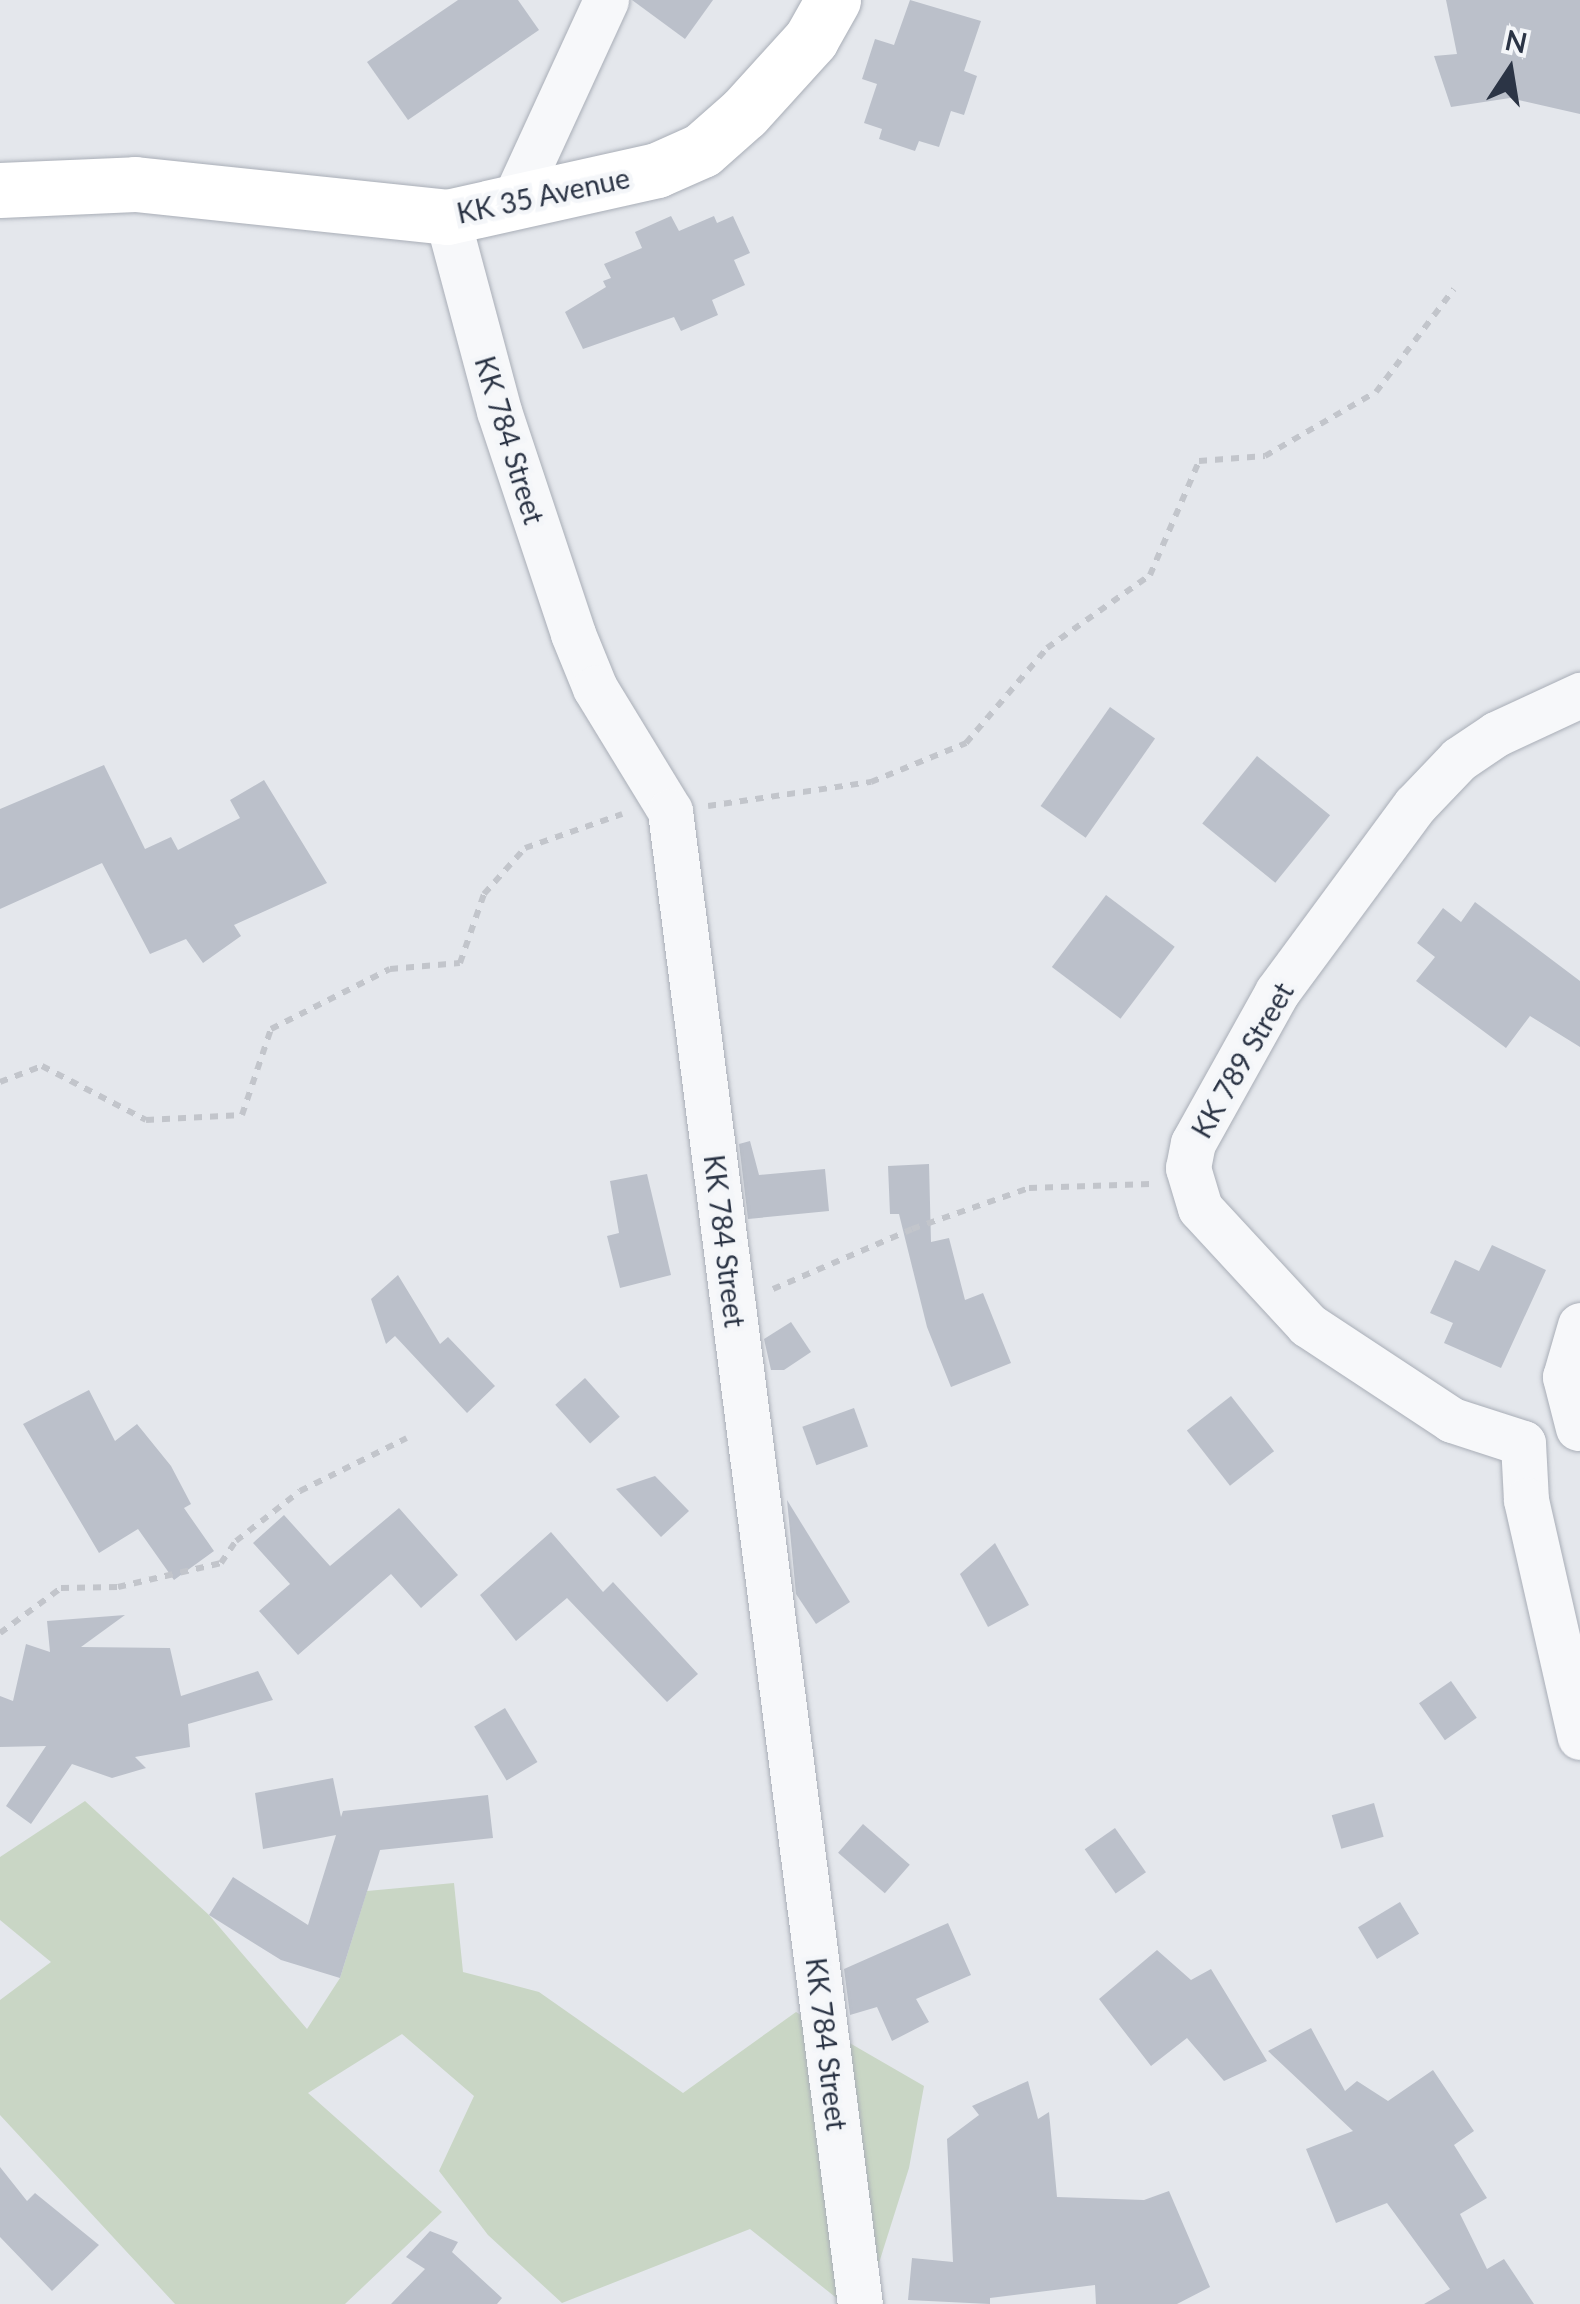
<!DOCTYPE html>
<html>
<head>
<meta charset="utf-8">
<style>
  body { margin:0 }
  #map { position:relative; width:1580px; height:2304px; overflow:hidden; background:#e4e7ec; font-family:Lato,sans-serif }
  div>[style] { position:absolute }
  .green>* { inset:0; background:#c9d6c5 }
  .building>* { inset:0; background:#bbc0ca; transform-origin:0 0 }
  .path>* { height:6px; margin-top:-3px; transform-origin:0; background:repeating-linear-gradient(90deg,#c2c5cb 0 8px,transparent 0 16px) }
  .roads { filter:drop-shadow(0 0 2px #a9aeb7) drop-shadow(0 0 2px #a9aeb7) }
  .minor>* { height:45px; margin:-22.5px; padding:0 22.5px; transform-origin:22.5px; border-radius:22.5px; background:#f7f8fa }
  .secondary>* { height:55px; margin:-27.5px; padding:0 27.5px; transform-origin:27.5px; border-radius:27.5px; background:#fff }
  span { translate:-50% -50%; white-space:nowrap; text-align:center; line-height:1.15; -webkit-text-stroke:9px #f4f6f9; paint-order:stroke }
  .street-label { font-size:28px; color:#2b3445 }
  .north { position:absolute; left:1460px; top:20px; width:100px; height:100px; -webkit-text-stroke:8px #f4f6f9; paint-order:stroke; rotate:12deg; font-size:28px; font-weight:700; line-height:40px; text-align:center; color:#2b3445 }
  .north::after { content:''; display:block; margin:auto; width:35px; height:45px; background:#2b3445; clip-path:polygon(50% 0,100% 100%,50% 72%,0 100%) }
</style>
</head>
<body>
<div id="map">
  <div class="green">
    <div style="clip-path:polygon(85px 1801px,209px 1915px,307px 2029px,340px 1978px,367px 1891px,454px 1883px,463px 1972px,539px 1992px,683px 2093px,796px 2012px,924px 2086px,909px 2168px,866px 2304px,844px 2304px,750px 2229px,562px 2303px,488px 2235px,439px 2171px,474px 2096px,402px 2034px,308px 2093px,442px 2212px,345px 2304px,175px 2304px,0 2115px,0 2000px,51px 1962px,0 1920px,0 1857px)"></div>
  </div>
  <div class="building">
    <div style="clip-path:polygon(458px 0,518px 0,539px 30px,408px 120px,367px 62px)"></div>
    <div style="clip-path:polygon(632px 0,713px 0,685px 39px)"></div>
    <div style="clip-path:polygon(910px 0,981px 21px,964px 71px,977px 76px,964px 115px,951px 111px,939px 147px,919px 141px,915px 151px,879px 139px,882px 129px,864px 123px,877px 84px,862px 79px,875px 39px,894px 45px)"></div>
    <div style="clip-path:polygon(1446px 0,1580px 0,1580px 114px,1510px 98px,1451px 107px,1434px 56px,1457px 54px)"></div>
    <div style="clip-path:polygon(671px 216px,679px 231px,714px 216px,717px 223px,733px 216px,750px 253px,734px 260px,745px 285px,712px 300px,718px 315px,681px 331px,674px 317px,583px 349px,565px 312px,606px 287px,603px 281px,611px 278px,604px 264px,642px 248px,635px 232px)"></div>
    <div style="left:1110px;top:707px;width:55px;height:121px;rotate:35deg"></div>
    <div style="left:1257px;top:756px;width:94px;height:87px;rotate:39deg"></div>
    <div style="clip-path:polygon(104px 765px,145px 849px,171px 837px,178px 850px,240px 818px,230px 800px,264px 780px,327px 883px,234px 925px,241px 936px,203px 963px,186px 939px,150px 954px,102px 863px,0 909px,0 809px)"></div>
    <div style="left:1106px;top:895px;width:86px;height:90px;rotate:37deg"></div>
    <div style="clip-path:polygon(1475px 902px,1580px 981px,1580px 1047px,1530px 1016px,1506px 1048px,1416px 981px,1435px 957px,1417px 943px,1443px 908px,1461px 922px)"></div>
    <div style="clip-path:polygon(750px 1141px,759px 1175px,825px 1169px,829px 1211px,748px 1219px,739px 1144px)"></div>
    <div style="clip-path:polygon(929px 1164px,931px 1242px,949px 1238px,965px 1300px,983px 1293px,1011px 1363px,951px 1387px,927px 1327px,899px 1214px,890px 1214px,888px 1166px)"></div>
    <div style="clip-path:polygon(647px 1174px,671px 1275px,620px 1288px,607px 1236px,619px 1233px,610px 1181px)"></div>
    <div style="clip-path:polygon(1492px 1245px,1546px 1270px,1501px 1368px,1444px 1343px,1453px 1323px,1430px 1313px,1455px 1260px,1479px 1271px)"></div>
    <div style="clip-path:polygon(398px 1275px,440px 1344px,448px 1337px,495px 1386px,467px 1413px,395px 1336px,386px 1344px,371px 1299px)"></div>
    <div style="clip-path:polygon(791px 1322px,811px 1352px,784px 1370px,771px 1370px,764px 1339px)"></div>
    <div style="left:585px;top:1378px;width:52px;height:40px;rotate:48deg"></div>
    <div style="clip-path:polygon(89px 1390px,115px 1441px,137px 1424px,171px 1466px,191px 1504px,184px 1508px,214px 1551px,174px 1580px,138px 1529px,99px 1553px,23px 1424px)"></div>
    <div style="left:1231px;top:1396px;width:70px;height:56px;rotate:52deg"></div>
    <div style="left:854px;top:1408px;width:41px;height:55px;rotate:70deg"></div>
    <div style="clip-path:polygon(655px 1476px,689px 1511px,661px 1537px,616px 1489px)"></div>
    <div style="clip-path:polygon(787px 1500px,850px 1602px,816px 1624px,796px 1594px)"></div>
    <div style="clip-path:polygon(399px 1508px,458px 1575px,421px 1608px,391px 1574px,298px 1655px,259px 1611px,290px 1584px,253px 1543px,284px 1515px,330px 1566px)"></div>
    <div style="clip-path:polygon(551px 1532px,603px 1592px,613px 1582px,698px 1674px,667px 1702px,567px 1598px,516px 1641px,480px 1595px)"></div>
    <div style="clip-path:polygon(995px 1543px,1029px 1605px,988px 1627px,960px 1574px)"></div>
    <div style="clip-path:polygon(125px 1615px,81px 1647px,170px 1648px,181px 1696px,258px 1671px,273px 1700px,188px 1724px,190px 1747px,135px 1757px,146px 1768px,112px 1778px,72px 1764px,31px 1824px,6px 1806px,46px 1746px,0 1747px,0 1696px,13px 1701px,26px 1644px,50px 1652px,47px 1621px)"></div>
    <div style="left:1451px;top:1681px;width:45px;height:39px;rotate:55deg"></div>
    <div style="left:505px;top:1708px;width:63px;height:36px;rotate:59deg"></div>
    <div style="clip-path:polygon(333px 1778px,341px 1817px,343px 1811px,488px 1795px,493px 1838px,380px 1850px,340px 1978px,281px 1960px,209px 1915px,233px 1877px,308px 1925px,336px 1835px,263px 1849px,255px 1793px)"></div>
    <div style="left:1374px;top:1803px;width:35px;height:44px;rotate:74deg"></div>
    <div style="left:863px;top:1824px;width:62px;height:38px;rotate:41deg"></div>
    <div style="left:1115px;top:1828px;width:54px;height:37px;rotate:55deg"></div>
    <div style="left:1400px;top:1902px;width:37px;height:49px;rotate:59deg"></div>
    <div style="clip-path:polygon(948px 1923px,971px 1975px,916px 1999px,929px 2022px,892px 2041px,877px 2007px,850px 2015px,844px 1969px)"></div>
    <div style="clip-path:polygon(1157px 1950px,1191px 1980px,1211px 1969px,1267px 2061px,1224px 2081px,1187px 2038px,1151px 2066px,1099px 1999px)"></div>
    <div style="clip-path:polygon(1311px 2028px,1345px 2091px,1357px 2081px,1388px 2101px,1433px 2070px,1474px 2131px,1454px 2145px,1487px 2198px,1460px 2214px,1487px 2269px,1504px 2259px,1534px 2304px,1424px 2304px,1450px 2289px,1387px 2203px,1336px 2223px,1306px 2149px,1353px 2131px,1268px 2051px)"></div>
    <div style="clip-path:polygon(1028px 2081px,1038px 2119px,1049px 2112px,1057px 2197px,1144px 2200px,1169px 2191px,1210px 2287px,1177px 2304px,1096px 2304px,1095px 2285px,990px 2298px,990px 2304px,908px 2300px,912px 2258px,953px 2262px,947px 2139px,979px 2115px,972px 2106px)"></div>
    <div style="clip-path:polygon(0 2167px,27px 2201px,35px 2193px,99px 2245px,52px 2291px,0 2237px)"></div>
    <div style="clip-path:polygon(430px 2231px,458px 2242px,452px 2252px,502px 2298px,497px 2304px,391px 2304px,425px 2269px,406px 2257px)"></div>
  </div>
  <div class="path">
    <div style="left:708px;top:806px;width:165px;rotate:-8.4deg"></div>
    <div style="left:871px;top:782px;width:103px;rotate:-22.3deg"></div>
    <div style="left:966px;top:743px;width:125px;rotate:-49.5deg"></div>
    <div style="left:1047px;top:648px;width:126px;rotate:-35.3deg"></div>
    <div style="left:1150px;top:575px;width:124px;rotate:-66.7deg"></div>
    <div style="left:1199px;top:461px;width:66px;rotate:-4.3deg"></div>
    <div style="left:1265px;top:456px;width:128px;rotate:-30deg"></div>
    <div style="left:1376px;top:392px;width:129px;rotate:-52.9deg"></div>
    <div style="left:0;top:1082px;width:45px;rotate:-20.9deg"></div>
    <div style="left:42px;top:1066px;width:117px;rotate:27.4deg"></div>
    <div style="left:146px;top:1120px;width:96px;rotate:-3deg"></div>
    <div style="left:242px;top:1115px;width:91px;rotate:-71.4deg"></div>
    <div style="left:271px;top:1029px;width:133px;rotate:-26.8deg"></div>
    <div style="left:390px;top:969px;width:70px;rotate:-4.9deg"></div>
    <div style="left:460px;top:963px;width:73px;rotate:-70.8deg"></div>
    <div style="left:484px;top:894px;width:62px;rotate:-48.3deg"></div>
    <div style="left:525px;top:848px;width:103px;rotate:-19.3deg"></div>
    <div style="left:773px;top:1289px;width:151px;rotate:-23.3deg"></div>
    <div style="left:912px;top:1229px;width:124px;rotate:-19.3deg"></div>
    <div style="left:1029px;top:1188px;width:121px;rotate:-1.9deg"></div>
    <div style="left:0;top:1633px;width:76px;rotate:-36.4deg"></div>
    <div style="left:61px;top:1588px;width:57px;rotate:-1deg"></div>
    <div style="left:118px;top:1587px;width:106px;rotate:-13.1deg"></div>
    <div style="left:221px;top:1563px;width:27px;rotate:-56deg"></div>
    <div style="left:236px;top:1541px;width:81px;rotate:-38deg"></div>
    <div style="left:300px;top:1491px;width:119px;rotate:-26.4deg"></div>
  </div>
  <div class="roads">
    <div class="minor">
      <div style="left:515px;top:198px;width:218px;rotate:-65.3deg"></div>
      <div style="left:447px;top:217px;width:201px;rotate:75deg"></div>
      <div style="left:499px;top:411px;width:235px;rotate:71.6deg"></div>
      <div style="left:573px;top:634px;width:58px;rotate:67.8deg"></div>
      <div style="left:595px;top:688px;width:144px;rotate:58.6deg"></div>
      <div style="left:670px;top:811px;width:1505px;rotate:82.75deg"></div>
      <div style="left:1578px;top:1428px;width:53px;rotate:-104.3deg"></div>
      <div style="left:1565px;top:1377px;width:54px;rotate:-73.9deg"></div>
      <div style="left:1523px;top:1443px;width:75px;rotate:-162.1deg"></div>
      <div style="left:1452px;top:1420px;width:173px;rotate:-146.6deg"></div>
      <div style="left:1308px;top:1325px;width:159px;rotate:-132.7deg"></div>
      <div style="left:1200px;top:1208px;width:42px;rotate:-106.7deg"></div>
      <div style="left:1188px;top:1168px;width:25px;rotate:-79deg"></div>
      <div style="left:1193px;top:1143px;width:173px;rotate:-60.9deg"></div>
      <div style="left:1277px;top:992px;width:232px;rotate:-53.6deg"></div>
      <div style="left:1415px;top:805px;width:64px;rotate:-46.3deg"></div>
      <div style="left:1459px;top:759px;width:45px;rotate:-34deg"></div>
      <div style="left:1496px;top:734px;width:93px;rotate:-24.9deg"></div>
      <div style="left:1523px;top:1443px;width:57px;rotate:87deg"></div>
      <div style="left:1526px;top:1500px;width:243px;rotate:77.2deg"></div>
    </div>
    <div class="secondary">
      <div style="left:0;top:190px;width:135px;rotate:-2.5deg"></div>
      <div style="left:135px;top:184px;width:314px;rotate:6deg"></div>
      <div style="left:447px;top:217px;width:215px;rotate:-12.6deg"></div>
      <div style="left:657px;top:170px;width:49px;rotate:-24deg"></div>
      <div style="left:702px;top:150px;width:56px;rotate:-41.4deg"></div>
      <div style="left:744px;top:113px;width:100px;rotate:-47.8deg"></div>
      <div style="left:811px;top:39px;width:45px;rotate:-60.6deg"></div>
    </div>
  </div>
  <div class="street-label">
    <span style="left:543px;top:195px;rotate:-12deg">KK 35 Avenue</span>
    <span style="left:510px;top:440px;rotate:73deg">KK 784 Street</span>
    <span style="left:1242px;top:1060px;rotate:-60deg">KK 789 Street</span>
    <span style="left:725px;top:1241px;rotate:83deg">KK 784 Street</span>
    <span style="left:827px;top:2044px;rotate:83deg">KK 784 Street</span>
  </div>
  <div class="north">N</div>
</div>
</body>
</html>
